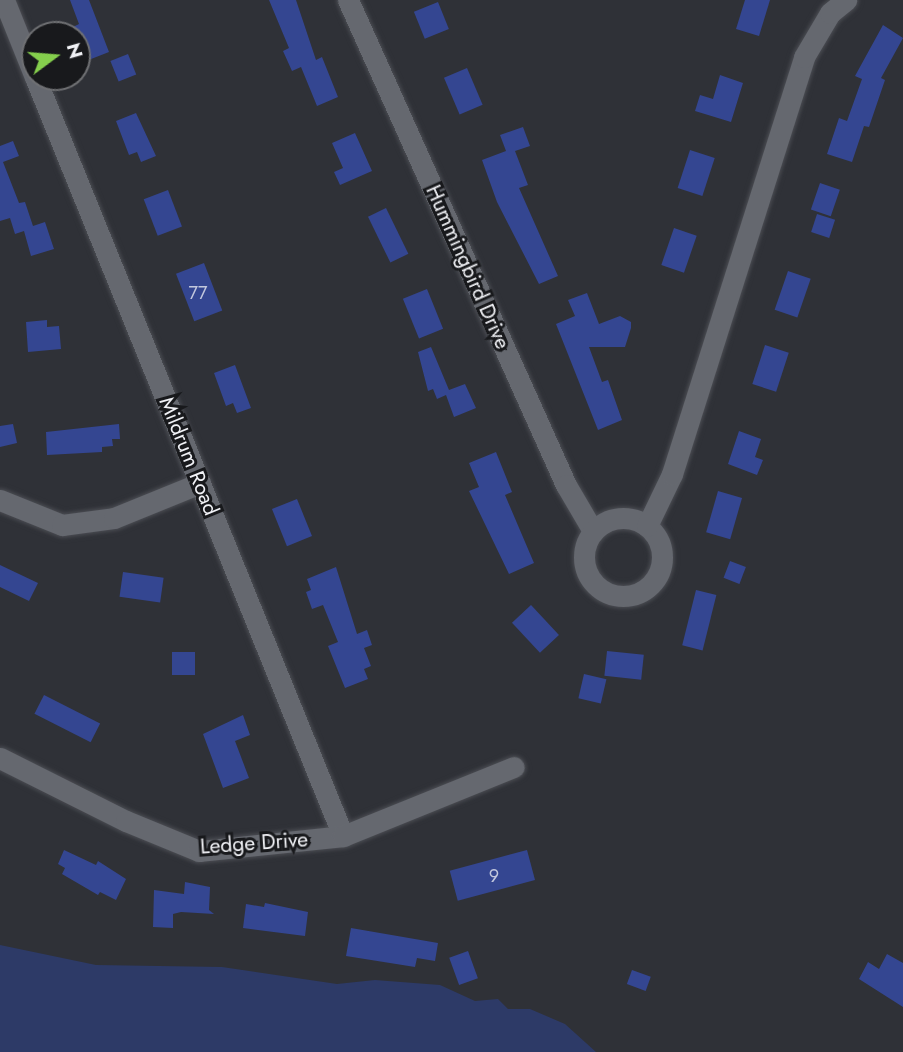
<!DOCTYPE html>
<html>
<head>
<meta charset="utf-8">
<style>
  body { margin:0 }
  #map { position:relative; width:903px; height:1052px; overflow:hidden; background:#2f3137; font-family:Jost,sans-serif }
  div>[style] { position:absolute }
  .green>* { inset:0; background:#2d3a67 }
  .building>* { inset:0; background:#344691; transform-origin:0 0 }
  .roads { filter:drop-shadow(0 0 2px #4b4d53) drop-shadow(0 0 2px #4b4d53) }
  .street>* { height:21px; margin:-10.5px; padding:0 10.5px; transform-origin:10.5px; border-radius:10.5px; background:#65686f }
  .street>.ring { margin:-10.5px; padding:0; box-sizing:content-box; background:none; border:21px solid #65686f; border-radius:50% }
  span { translate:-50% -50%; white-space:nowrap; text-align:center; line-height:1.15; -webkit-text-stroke:6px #18191c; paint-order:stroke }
  .number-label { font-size:18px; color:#c2c7dd }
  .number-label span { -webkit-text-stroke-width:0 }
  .street-label { font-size:21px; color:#f1f2f6 }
  .north { position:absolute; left:21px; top:21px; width:70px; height:70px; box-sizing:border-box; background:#18191c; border:2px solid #6f7073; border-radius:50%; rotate:74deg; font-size:19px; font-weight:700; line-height:28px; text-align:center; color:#f1f2f6 }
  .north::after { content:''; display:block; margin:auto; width:24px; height:32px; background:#85cf4d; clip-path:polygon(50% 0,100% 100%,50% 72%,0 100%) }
</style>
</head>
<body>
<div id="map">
  <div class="green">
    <div style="clip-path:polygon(0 945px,96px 965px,222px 967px,337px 984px,375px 980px,440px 985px,475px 1001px,498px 999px,508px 1009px,530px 1009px,565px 1024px,596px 1052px,0 1052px)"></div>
  </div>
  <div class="building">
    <div style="clip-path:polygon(70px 0,89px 0,109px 52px,86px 61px,73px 27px,79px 24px)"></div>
    <div style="clip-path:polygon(269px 0,296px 0,316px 60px,322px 57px,338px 97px,317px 106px,301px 67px,292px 71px,283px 51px,289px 48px)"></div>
    <div style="clip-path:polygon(745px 0,770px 0,759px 36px,736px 29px)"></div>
    <div style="left:438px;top:2px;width:29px;height:26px;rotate:68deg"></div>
    <div style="clip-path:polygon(883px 25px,903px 38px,881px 78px,885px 80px,869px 127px,864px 126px,852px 162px,827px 154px,839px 118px,847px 121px,862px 79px,855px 76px)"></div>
    <div style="left:128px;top:54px;width:22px;height:19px;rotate:68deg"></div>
    <div style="left:467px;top:68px;width:40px;height:25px;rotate:67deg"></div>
    <div style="clip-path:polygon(720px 75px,743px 83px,731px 122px,695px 111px,700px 95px,713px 99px)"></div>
    <div style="clip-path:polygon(136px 113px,156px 156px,141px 162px,137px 152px,129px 155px,116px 121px)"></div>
    <div style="clip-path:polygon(523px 127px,530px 146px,515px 151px,528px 185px,519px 188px,558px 276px,539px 284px,497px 202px,482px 160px,506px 151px,500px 135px)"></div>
    <div style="clip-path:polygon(355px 133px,372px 171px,340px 185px,334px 172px,343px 168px,332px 143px)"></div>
    <div style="clip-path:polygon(13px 141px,19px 156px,3px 162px,19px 203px,25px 202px,33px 226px,45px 222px,54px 249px,31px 256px,24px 231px,15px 234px,10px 218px,0 221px,0 146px)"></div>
    <div style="left:690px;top:150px;width:26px;height:40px;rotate:18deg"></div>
    <div style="left:820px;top:183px;width:21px;height:28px;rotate:19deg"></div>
    <div style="left:168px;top:190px;width:39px;height:26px;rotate:69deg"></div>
    <div style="left:386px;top:208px;width:51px;height:20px;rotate:64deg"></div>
    <div style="left:817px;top:214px;width:19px;height:19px;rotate:18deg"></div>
    <div style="left:674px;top:228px;width:24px;height:39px;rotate:19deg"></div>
    <div style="left:204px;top:263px;width:51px;height:30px;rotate:69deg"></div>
    <div style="left:788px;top:271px;width:24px;height:41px;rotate:19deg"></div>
    <div style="left:427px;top:289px;width:43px;height:26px;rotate:68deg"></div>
    <div style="clip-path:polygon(587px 293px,599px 324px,620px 316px,631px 322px,631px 328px,625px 347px,589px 347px,602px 382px,608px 380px,622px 420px,598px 430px,556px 324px,575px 316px,568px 300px)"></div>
    <div style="clip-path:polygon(47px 320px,47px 327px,59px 326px,61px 349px,28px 352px,26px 322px)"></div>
    <div style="left:765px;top:345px;width:25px;height:41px;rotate:18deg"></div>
    <div style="clip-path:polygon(431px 347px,449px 390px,465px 384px,476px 408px,454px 417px,446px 395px,437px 399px,433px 389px,428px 391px,418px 352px)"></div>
    <div style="clip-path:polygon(235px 365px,251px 408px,237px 413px,233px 403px,226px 406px,214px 373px)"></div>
    <div style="clip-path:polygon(13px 424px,17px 443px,0 447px,0 426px)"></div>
    <div style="clip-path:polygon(119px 424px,120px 439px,112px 439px,113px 446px,102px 447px,102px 452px,47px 455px,46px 432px)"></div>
    <div style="clip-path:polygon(739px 431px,761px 439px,755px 457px,763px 460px,757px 475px,728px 464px)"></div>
    <div style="clip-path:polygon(496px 452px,512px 492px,505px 495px,534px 563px,509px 574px,469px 491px,479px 487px,469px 463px)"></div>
    <div style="left:718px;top:491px;width:25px;height:43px;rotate:16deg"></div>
    <div style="left:297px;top:499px;width:40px;height:27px;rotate:68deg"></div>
    <div style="left:730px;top:561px;width:17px;height:18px;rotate:21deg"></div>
    <div style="clip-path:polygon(0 565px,38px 583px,29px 601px,0 587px)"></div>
    <div style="clip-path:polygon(336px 567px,357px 634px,367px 630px,372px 645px,364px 648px,371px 666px,364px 669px,368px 679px,345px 688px,328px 646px,338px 642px,323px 605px,312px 609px,306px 592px,311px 590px,307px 579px)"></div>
    <div style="left:123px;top:572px;width:41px;height:25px;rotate:8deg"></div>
    <div style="left:696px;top:590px;width:21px;height:57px;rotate:14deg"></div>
    <div style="left:531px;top:605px;width:41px;height:26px;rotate:47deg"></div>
    <div style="left:607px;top:651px;width:37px;height:25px;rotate:6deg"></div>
    <div style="left:195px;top:652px;width:23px;height:23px;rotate:90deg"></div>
    <div style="left:584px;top:674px;width:23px;height:25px;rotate:13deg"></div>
    <div style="left:44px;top:695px;width:63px;height:21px;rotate:27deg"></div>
    <div style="clip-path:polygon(243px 715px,250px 735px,235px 741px,249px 778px,223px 788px,203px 734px)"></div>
    <div style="clip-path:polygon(64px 850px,96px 865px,98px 861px,126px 879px,116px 900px,100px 892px,98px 895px,62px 874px,65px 868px,58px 864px)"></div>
    <div style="left:527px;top:850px;width:31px;height:80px;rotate:75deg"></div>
    <div style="clip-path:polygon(185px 882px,210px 887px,209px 910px,214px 914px,181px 912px,173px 914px,173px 928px,153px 927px,154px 890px,184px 894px)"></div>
    <div style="clip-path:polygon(265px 903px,308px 912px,305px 936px,243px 928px,246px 904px,264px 907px)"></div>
    <div style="clip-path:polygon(351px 928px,438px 943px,435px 961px,417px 958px,415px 967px,346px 956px)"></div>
    <div style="left:468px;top:951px;width:29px;height:20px;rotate:70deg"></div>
    <div style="clip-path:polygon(887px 954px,903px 963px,903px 1007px,859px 979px,868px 962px,879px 969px)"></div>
    <div style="left:632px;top:970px;width:20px;height:15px;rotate:20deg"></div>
  </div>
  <div class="roads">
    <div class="street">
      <div style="left:4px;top:0;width:83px;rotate:68.1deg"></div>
      <div style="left:348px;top:0;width:532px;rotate:65.8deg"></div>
      <div style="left:566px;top:485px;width:53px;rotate:59.6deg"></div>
      <div style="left:35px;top:77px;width:819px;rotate:67.91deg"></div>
      <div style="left:0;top:500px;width:67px;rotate:22deg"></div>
      <div style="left:62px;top:525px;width:52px;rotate:-7.7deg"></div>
      <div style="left:114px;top:518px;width:93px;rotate:-22.1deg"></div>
      <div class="ring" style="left:584px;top:518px;width:57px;height:57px"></div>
      <div style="left:647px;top:526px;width:58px;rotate:-64.3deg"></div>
      <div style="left:672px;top:474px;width:437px;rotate:-72.4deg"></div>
      <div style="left:804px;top:57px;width:51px;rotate:-59.4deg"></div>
      <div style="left:830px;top:13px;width:21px;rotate:-39deg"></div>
      <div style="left:0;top:758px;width:141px;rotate:26.6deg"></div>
      <div style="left:126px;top:821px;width:79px;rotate:22.3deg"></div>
      <div style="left:199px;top:851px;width:145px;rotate:-5.9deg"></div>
      <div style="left:343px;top:836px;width:184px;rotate:-22deg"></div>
    </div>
  </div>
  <div class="number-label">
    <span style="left:198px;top:293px">77</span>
    <span style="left:494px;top:876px">9</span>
  </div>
  <div class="street-label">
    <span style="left:468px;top:267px;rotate:66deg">Hummingbird Drive</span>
    <span style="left:189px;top:456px;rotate:68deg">Mildrum Road</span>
    <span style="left:254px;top:843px;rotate:-4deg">Ledge Drive</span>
  </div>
  <div class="north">N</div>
</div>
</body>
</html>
